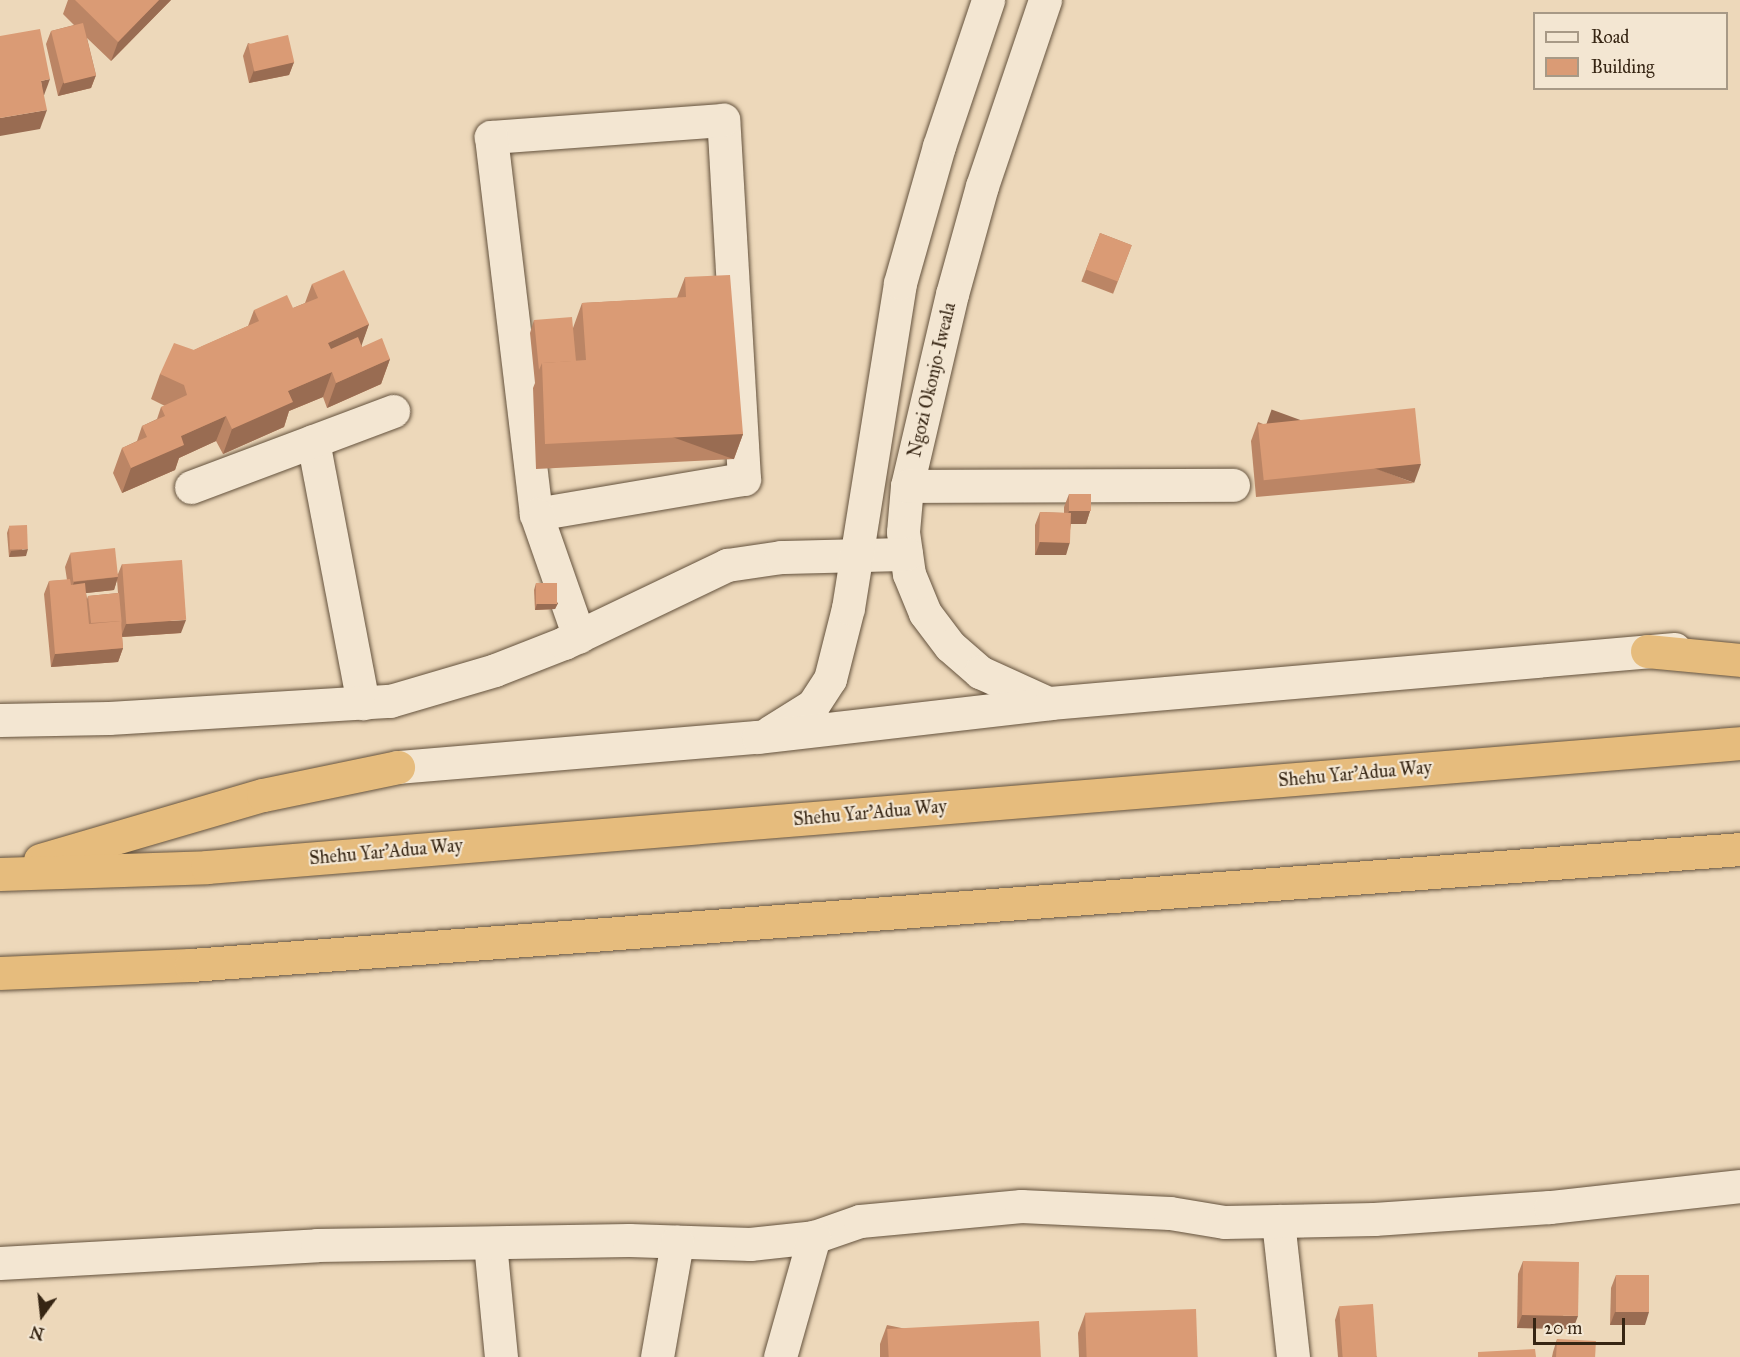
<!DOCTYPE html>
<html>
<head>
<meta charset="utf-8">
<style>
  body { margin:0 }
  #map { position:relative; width:1740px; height:1357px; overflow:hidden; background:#edd8ba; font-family:"IM FELL Great Primer",serif }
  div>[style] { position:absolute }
  .roads { filter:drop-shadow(0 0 2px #64523d) drop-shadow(0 0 2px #64523d) }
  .minor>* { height:33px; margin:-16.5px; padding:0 16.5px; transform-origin:16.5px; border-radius:16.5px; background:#f3e6d2 }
  .highway>* { height:33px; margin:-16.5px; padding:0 16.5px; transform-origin:16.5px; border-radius:16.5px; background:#e6bc7d }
  .wall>* { inset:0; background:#bb8565; transform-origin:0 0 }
  .shaded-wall>* { inset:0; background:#996c52; transform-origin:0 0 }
  .building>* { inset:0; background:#da9b75; transform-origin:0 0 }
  span { translate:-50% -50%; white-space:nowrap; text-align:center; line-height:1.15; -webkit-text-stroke:4.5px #f3e6d2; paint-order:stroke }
  .street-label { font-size:18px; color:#362513 }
  .legend { position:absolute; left:1533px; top:12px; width:195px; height:78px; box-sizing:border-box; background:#f3e6d2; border:2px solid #a79986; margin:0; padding:8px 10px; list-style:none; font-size:18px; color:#362513 }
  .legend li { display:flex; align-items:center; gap:12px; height:30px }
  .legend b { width:30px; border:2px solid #a79986 }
  .north { position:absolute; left:12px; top:1285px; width:60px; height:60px; -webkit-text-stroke:4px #f3e6d2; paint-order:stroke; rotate:195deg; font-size:16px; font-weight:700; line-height:24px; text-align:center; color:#362513 }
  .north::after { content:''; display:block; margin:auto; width:21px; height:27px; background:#362513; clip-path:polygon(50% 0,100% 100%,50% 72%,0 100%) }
  .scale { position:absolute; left:1533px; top:1318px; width:92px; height:27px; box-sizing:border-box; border:3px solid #362513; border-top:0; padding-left:8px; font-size:18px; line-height:21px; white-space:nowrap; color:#362513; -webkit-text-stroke:4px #f3e6d2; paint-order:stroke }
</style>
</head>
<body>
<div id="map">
  <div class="roads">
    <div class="minor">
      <div style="left:1045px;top:0;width:196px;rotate:108.7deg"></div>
      <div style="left:982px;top:186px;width:112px;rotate:105.5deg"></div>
      <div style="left:952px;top:294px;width:197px;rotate:103.2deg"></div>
      <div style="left:907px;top:486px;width:46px;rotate:95deg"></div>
      <div style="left:903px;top:532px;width:42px;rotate:81.9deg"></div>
      <div style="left:909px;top:574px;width:42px;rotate:67.7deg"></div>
      <div style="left:925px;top:613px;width:41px;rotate:52.9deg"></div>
      <div style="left:950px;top:646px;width:40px;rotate:41deg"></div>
      <div style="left:980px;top:672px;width:75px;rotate:24.5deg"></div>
      <div style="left:313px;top:441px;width:267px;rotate:79.2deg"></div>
      <div style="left:907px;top:486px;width:326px;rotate:-0.2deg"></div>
      <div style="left:191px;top:487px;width:216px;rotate:-20.6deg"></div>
      <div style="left:536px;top:514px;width:211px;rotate:-9.6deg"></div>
      <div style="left:744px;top:479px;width:360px;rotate:-93.3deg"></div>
      <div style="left:723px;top:120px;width:233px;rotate:175.8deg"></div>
      <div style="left:491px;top:137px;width:380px;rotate:83.2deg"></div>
      <div style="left:536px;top:514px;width:130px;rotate:70.7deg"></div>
      <div style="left:0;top:720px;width:109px;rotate:-1.1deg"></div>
      <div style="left:109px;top:718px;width:282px;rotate:-3.5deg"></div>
      <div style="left:390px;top:701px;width:109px;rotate:-16.4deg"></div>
      <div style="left:495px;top:670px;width:74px;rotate:-21.4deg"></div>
      <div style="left:564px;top:643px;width:181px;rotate:-25.6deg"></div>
      <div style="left:727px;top:565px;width:55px;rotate:-8.4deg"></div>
      <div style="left:781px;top:557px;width:125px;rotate:-1.4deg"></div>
      <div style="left:770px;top:732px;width:51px;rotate:-32.1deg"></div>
      <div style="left:813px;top:705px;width:31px;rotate:-57deg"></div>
      <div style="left:830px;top:679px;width:73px;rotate:-75.8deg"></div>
      <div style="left:848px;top:608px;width:329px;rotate:-80.9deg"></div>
      <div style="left:900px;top:283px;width:142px;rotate:-74.1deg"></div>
      <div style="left:939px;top:146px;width:154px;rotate:-71.4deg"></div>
      <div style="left:398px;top:767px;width:361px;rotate:-4.8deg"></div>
      <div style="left:758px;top:737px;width:294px;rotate:-6.6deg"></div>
      <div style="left:1050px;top:703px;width:627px;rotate:-4.94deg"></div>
      <div style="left:1278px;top:1221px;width:137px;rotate:83.7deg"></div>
      <div style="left:490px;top:1243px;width:115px;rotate:84.5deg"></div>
      <div style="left:0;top:1263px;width:318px;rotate:-3.2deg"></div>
      <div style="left:317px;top:1245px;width:312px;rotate:-0.9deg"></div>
      <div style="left:629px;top:1240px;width:121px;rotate:1.9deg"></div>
      <div style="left:750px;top:1244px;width:64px;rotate:-6.2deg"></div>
      <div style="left:814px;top:1237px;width:49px;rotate:-19.2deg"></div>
      <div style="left:860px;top:1221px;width:162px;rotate:-5.3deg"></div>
      <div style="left:1021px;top:1206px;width:149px;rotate:2.7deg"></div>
      <div style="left:1170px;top:1213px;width:55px;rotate:9.5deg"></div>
      <div style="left:1224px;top:1222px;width:150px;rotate:-1.1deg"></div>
      <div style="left:1374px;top:1219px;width:176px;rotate:-3.9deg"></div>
      <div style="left:1550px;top:1207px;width:191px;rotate:-6.3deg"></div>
      <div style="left:657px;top:1357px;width:117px;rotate:-80.1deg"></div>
      <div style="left:780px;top:1357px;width:125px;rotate:-74.2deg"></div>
    </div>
    <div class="highway">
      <div style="left:1647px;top:651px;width:93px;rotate:5.5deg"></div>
      <div style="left:40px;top:860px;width:232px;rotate:-16.3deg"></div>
      <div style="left:263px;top:795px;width:138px;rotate:-11.7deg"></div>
      <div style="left:0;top:874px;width:207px;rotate:-1.9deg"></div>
      <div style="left:207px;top:867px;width:1538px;rotate:-4.62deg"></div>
      <div style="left:0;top:973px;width:191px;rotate:-2.4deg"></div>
      <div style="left:191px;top:965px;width:1553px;rotate:-4.28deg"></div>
    </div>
  </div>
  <div class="wall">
    <div style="clip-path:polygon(68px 0,171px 0,111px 61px,87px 38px,96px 75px,91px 88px,58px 96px,46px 44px,51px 31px,74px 25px,63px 14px)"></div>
    <div style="clip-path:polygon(248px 43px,294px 62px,289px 75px,249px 83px,243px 56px)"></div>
    <div style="left:1100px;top:233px;width:34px;height:52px;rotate:21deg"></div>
    <div style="clip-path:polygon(685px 277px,743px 434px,734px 459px,536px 469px,533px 388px,535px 383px,530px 333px,534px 320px,573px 328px,582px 303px,677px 298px)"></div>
    <div style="clip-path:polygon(312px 284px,369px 324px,361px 345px,362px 347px,390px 359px,381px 384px,327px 408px,323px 397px,289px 411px,284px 427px,223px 454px,216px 441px,179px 458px,175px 470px,122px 493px,113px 473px,122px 448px,137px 441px,142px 426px,157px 419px,161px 407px,165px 406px,151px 399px,160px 374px,194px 350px,248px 326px,254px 310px,293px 308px,305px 303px)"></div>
    <div style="clip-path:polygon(1258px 422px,1414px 483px,1256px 497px,1251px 441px)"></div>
    <div style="clip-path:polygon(1069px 494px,1090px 511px,1086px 524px,1071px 524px,1066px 555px,1035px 555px,1035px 525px,1040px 512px,1064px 513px,1064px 507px)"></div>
    <div style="clip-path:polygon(9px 527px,26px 556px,9px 557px,7px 533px)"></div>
    <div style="clip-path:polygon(evenodd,70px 554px,118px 574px,122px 564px,181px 633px,122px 637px,123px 648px,118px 662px,51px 667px,44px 594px,49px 581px,67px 580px,65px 567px,70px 554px,117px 580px,118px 593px,88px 596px,87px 599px,86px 593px,114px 590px,117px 580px)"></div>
    <div style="clip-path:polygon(536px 583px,558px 603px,555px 609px,535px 610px,534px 590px)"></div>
    <div style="clip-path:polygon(1523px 1261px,1573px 1329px,1517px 1328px,1518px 1274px)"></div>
    <div style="clip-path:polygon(1616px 1275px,1645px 1325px,1610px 1325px,1611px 1288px)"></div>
    <div style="clip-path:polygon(1339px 1307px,1377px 1357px,1338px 1357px,1335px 1320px)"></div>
    <div style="clip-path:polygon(1085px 1314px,1198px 1357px,1079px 1357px,1078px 1333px)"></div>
    <div style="clip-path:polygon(887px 1325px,1041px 1357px,880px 1357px,880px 1344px)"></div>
    <div style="clip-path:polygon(1557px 1339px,1595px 1357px,1552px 1357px,1553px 1352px)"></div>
  </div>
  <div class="shaded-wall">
    <div style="clip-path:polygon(159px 0,171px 0,111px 61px,118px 42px)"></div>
    <div style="clip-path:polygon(294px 62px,289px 75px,249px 83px,254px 70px)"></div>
    <div style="clip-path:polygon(96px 75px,91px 88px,58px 96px,63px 83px)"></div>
    <div style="clip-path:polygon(50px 79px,43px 98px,41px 81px)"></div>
    <div style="clip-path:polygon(47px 110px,40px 129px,0 136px,0 118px)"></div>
    <div style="clip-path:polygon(369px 324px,360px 350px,319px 368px,328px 343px)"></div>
    <div style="clip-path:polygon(390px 359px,381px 384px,327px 408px,336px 383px)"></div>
    <div style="clip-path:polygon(332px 372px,323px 397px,289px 411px,284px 427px,223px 454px,232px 429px,288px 391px)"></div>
    <div style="clip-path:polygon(226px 416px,216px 441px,179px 458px,175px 470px,122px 493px,131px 468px,181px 436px)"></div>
    <div style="left:743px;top:434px;width:27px;height:198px;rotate:110deg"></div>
    <div style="left:1421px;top:464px;width:20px;height:159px;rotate:110deg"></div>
    <div style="clip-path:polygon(1069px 511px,1090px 511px,1086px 524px,1064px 524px)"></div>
    <div style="clip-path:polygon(1040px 542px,1070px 542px,1066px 555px,1035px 555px)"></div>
    <div style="clip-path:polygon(28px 549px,26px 556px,9px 557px,11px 551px)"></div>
    <div style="clip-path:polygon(118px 577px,114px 590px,69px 595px,74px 582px)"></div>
    <div style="clip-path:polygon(558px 603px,555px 609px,535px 610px,537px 604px)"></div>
    <div style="clip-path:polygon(186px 620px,181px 633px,121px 637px,126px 624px)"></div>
    <div style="clip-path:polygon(123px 648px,118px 662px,51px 667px,55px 654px)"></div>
    <div style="clip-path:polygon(1615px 1312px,1649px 1312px,1645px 1325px,1610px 1325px)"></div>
    <div style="clip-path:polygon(1522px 1315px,1578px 1316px,1573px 1329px,1517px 1328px)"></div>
  </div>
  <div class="building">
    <div style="clip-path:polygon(75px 0,159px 0,118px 42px)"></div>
    <div style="left:83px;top:23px;width:54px;height:33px;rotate:76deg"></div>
    <div style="clip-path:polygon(40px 29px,50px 79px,41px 81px,47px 110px,0 118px,0 36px)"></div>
    <div style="left:288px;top:35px;width:28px;height:41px;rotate:77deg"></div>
    <div style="left:1100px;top:233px;width:34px;height:39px;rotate:21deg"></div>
    <div style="clip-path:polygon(344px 270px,369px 324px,328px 343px,331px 349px,358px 337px,362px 347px,382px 338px,390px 359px,336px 383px,332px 372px,288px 391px,293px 402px,232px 429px,226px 416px,181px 436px,184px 445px,131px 468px,122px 448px,147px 437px,142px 426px,165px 416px,161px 407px,187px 395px,184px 385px,160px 374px,174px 343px,194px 350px,202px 346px,259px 321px,254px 310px,287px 295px,293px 308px,318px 298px,312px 284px)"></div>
    <div style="clip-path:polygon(730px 275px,743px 434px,545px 444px,542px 363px,586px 360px,582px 303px,686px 297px,685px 277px)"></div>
    <div style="clip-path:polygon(572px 317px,576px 361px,542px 363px,539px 370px,534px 320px)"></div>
    <div style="left:1415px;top:408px;width:56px;height:158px;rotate:84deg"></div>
    <div style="left:1069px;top:494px;width:22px;height:17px"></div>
    <div style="left:1040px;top:512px;width:31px;height:30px;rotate:2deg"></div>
    <div style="left:27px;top:525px;width:24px;height:18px;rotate:88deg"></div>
    <div style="left:115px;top:548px;width:29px;height:45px;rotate:84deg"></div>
    <div style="left:182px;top:560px;width:60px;height:60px;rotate:86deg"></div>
    <div style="clip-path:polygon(70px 579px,71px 585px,85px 583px,89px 624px,121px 621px,123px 648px,55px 654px,49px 581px)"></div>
    <div style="left:536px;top:583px;width:21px;height:21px"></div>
    <div style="clip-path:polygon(119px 593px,122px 626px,121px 621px,91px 623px,88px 596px)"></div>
    <div style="left:1523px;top:1261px;width:56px;height:54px;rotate:1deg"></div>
    <div style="left:1616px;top:1275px;width:33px;height:37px"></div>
    <div style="left:1373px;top:1304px;width:53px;height:34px;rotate:86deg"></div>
    <div style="left:1196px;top:1309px;width:48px;height:111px;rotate:88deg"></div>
    <div style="left:1039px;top:1321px;width:36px;height:152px;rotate:87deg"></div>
    <div style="left:1557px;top:1339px;width:39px;height:18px;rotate:3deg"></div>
    <div style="clip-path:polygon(1535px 1349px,1536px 1357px,1478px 1357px,1478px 1352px)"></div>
  </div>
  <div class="street-label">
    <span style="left:932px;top:380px;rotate:-77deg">Ngozi Okonjo-Iweala</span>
    <span style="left:1355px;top:774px;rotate:-5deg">Shehu Yar'Adua Way</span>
    <span style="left:870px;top:813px;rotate:-5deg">Shehu Yar'Adua Way</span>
    <span style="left:386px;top:852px;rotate:-5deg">Shehu Yar'Adua Way</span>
  </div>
  <ul class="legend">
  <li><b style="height:8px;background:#f3e6d2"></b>Road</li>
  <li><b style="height:16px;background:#da9b75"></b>Building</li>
  </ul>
  <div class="north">N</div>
  <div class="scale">20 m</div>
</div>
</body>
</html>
